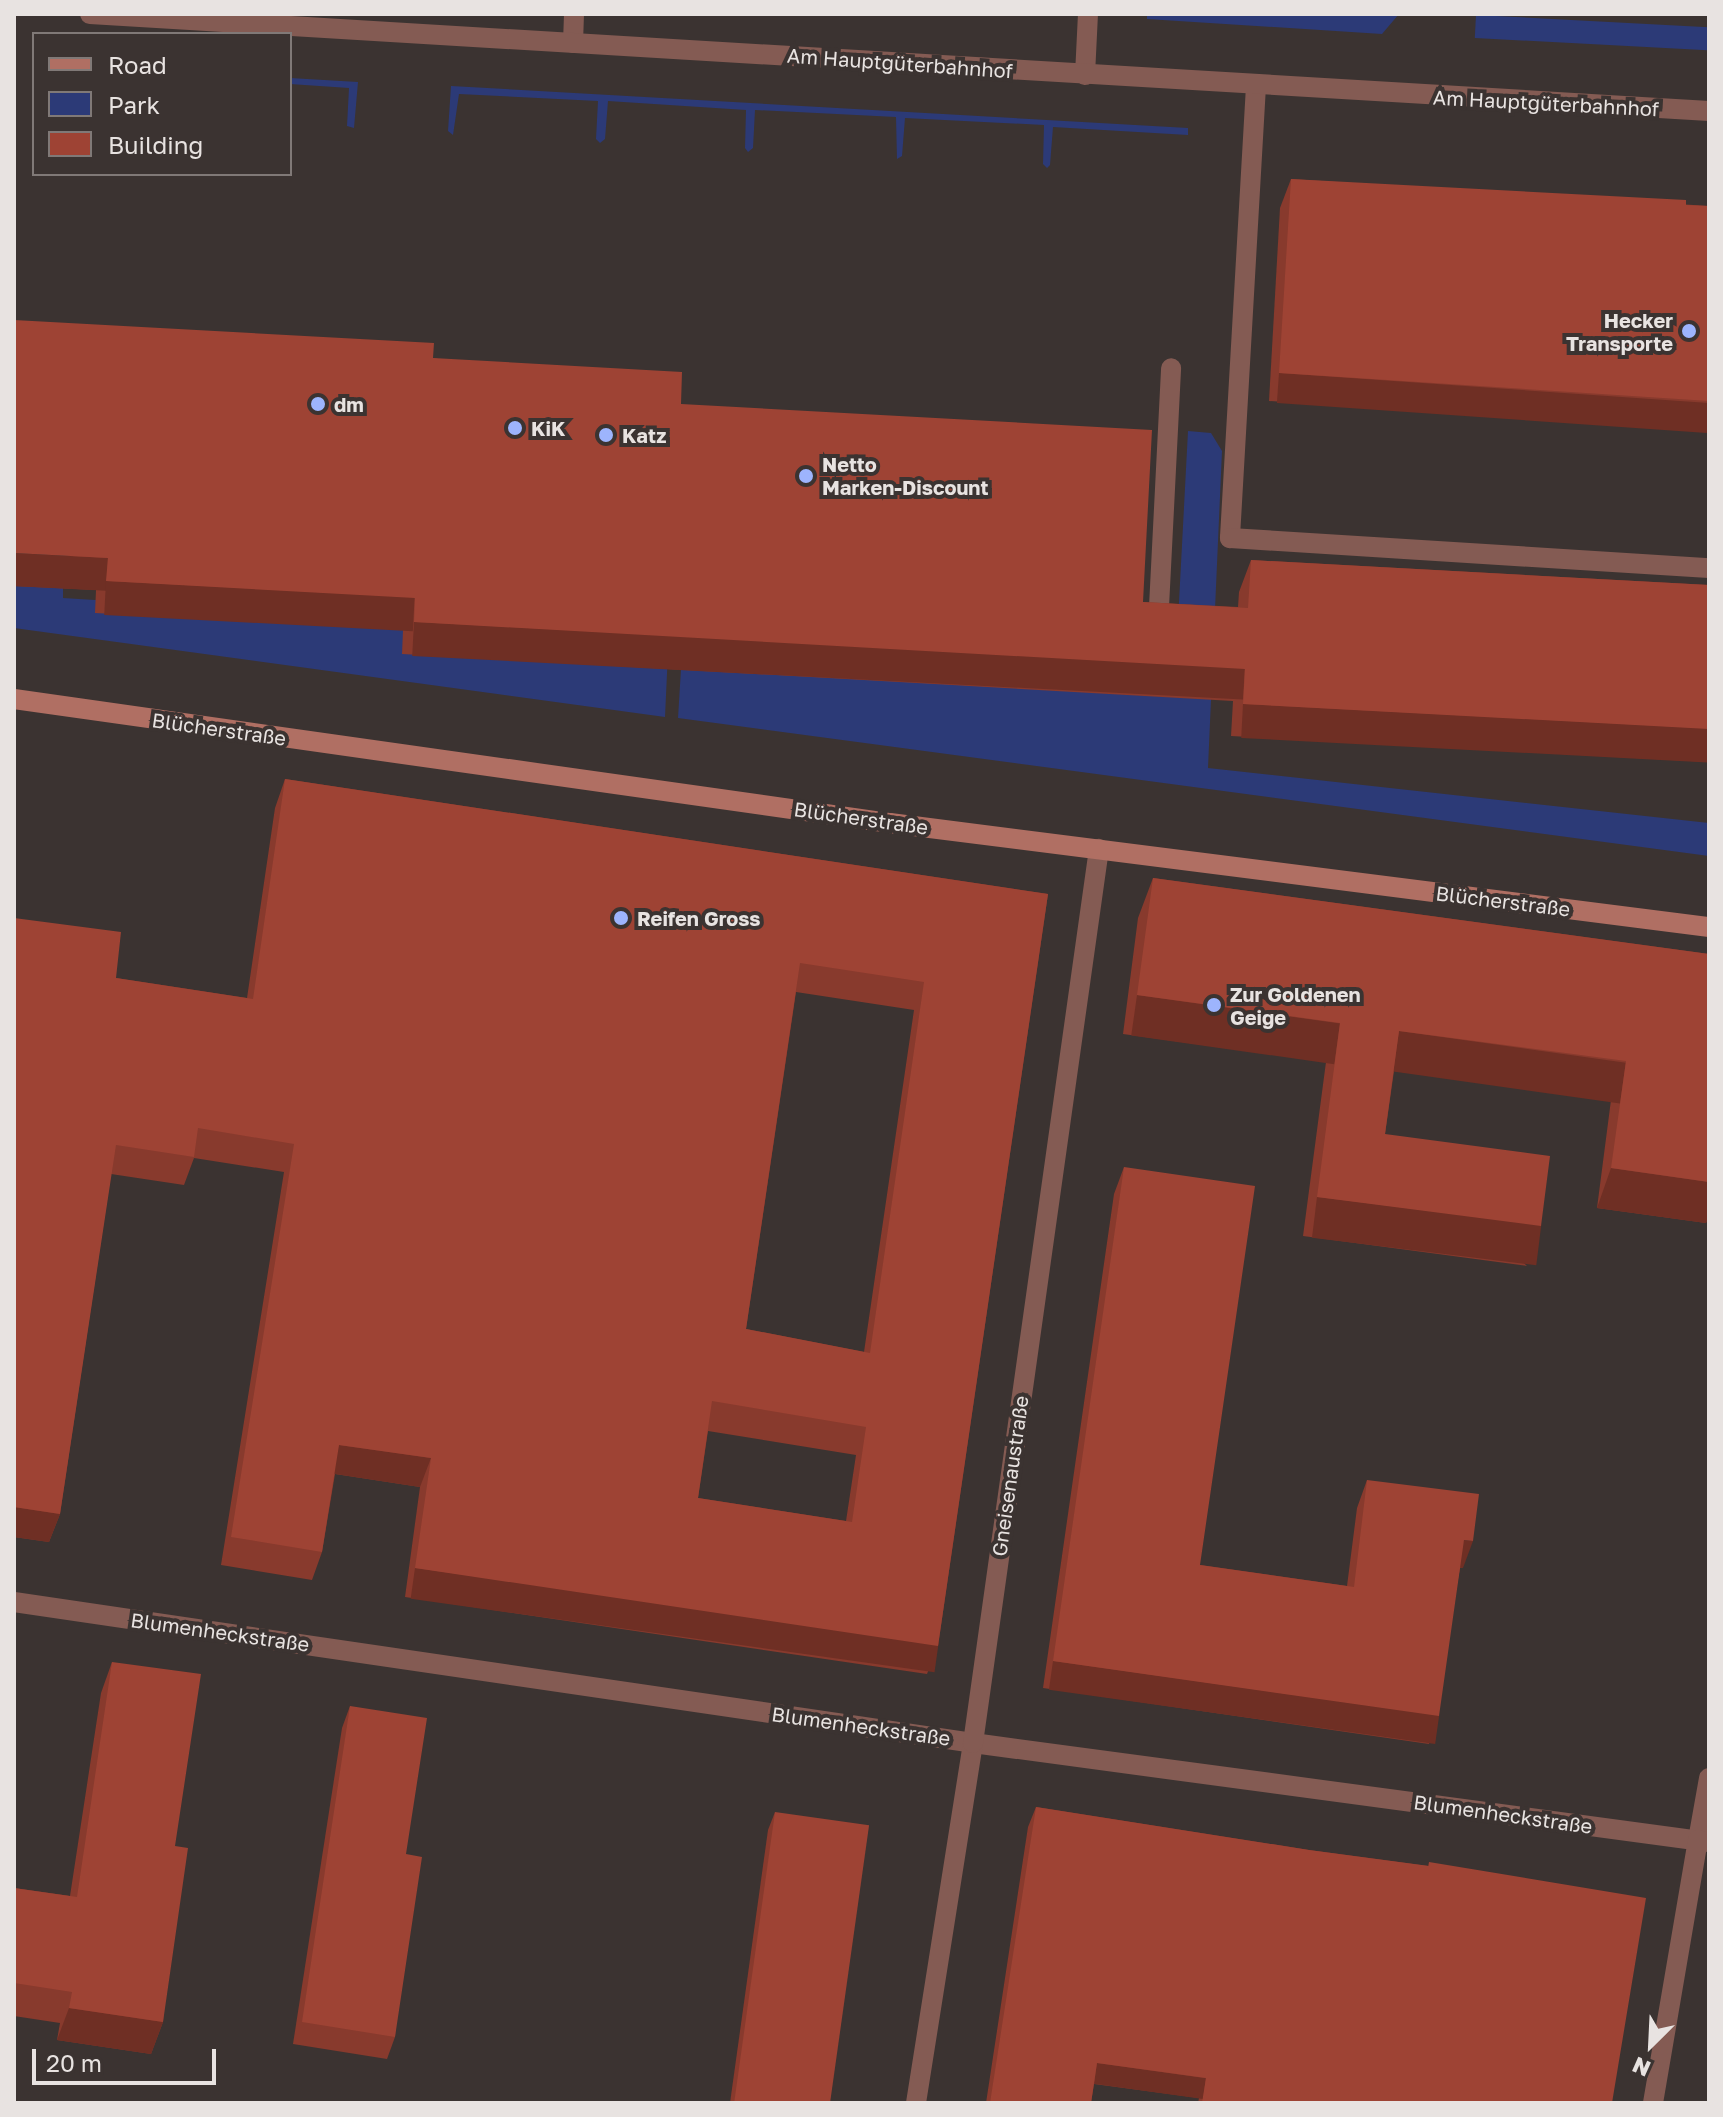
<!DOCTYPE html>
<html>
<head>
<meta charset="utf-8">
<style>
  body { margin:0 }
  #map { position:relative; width:1723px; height:2117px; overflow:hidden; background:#3b3331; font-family:"Golos Text",sans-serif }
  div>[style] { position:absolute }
  .green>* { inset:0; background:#2c3a77; transform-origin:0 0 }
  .lane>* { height:20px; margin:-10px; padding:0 10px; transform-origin:10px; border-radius:10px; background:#845b53 }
  .street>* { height:20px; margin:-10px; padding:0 10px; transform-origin:10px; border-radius:10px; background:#845b53 }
  .secondary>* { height:20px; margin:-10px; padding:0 10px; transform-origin:10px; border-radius:10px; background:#b06f63 }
  .wall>* { inset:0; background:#883a2d }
  .shaded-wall>* { inset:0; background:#6f2f24; transform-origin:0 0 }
  .building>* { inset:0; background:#9e4334; transform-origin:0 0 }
  .dots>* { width:22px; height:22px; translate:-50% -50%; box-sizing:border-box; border:4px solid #3b3331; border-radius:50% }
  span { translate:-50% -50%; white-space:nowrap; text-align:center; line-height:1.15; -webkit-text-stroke:8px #3b3331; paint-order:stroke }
  .street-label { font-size:20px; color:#e8e3e1 }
  .poi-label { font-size:20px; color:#e8e3e1; font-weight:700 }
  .right { translate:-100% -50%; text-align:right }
  .left { translate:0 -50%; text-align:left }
  .frame { position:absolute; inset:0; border:16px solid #e8e3e1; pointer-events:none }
  .legend { position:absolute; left:32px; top:32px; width:260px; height:144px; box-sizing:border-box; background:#3b3331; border:2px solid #807977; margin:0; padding:10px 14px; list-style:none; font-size:24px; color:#e8e3e1 }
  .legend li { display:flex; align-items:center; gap:16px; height:40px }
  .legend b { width:40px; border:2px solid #807977 }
  .north { position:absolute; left:1611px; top:2005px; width:80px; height:80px; -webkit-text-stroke:6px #3b3331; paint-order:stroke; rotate:204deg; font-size:22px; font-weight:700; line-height:32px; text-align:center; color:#e8e3e1 }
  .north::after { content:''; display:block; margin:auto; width:28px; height:36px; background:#e8e3e1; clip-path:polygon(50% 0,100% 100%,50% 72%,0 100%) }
  .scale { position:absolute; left:32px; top:2049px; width:184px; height:36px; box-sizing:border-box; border:4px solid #e8e3e1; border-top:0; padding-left:10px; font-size:24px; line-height:28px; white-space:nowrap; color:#e8e3e1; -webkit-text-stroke:6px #3b3331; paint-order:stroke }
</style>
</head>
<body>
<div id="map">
  <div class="green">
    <div style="clip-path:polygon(1147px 14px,1399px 14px,1382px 34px,1147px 19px)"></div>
    <div style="left:1476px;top:15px;width:233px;height:23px;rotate:3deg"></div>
    <div style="clip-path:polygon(290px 78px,358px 82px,354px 128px,347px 126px,349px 88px,290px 84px)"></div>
    <div style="clip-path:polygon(451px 86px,1188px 128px,1188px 135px,1053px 127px,1050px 165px,1047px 168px,1043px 164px,1044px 125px,905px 118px,902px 156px,897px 159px,896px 117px,755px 110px,753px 148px,748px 152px,745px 148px,746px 110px,608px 101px,605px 139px,600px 143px,596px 139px,598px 101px,459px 94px,453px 135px,448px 131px)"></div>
    <div style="clip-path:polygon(1188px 431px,1211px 433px,1222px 451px,1208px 768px,1709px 823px,1709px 856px,678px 718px,686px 588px,1174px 697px)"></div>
    <div style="clip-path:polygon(14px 586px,63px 588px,63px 598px,95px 600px,671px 587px,665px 717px,14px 628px)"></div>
  </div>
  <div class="lane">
    <div style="left:573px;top:43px;width:29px;rotate:-88deg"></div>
    <div style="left:1085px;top:75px;width:61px;rotate:-87.2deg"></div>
    <div style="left:1256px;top:86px;width:453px;rotate:93.3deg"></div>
    <div style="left:1230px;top:538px;width:480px;rotate:3.6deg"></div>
    <div style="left:1159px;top:607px;width:239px;rotate:-87.1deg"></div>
    <div style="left:1698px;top:1840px;width:63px;rotate:-79.9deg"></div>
  </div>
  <div class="street">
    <div style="left:90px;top:14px;width:1622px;rotate:3.43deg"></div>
    <div style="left:14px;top:1602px;width:969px;rotate:8.36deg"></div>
    <div style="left:973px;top:1743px;width:743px;rotate:7.66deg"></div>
    <div style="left:916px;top:2103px;width:364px;rotate:-81deg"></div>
    <div style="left:973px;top:1743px;width:903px;rotate:-81.98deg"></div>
    <div style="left:1653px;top:2103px;width:267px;rotate:-80.3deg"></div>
  </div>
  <div class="secondary">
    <div style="left:14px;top:699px;width:885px;rotate:8.06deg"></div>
    <div style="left:890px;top:823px;width:826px;rotate:7.24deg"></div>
  </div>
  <div class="wall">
    <div style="clip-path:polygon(1291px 179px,1709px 206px,1709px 430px,1269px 401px,1280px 208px)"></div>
    <div style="clip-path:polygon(433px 358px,681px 404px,1143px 602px,1238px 607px,1239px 592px,1251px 560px,1709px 585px,1709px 762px,1231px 736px,1233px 701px,402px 654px,403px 630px,95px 613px,96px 590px,14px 586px)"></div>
    <div style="clip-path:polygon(evenodd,285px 779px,1048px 894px,938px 1646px,927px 1674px,405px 1597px,420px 1487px,335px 1474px,322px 1552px,312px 1580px,221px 1565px,284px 1172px,194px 1158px,184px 1185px,111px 1174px,60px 1514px,49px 1542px,14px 1537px,14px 918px,116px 978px,247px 998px,275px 808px,285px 779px,796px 992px,914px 1010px,864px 1352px,746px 1329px,796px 992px,285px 779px,708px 1431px,856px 1455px,846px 1521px,698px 1498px,708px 1431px)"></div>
    <div style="clip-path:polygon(1153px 878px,1709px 954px,1709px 1215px,1706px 1223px,1597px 1208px,1611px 1100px,1394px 1071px,1385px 1134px,1527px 1266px,1303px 1236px,1326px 1062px,1123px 1034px,1138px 918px)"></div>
    <div style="clip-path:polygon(1124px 1167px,1200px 1565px,1347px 1586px,1357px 1508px,1367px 1480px,1463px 1568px,1460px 1568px,1429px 1744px,1043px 1688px,1114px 1194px)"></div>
    <div style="clip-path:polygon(112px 1662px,175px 1846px,163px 2022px,151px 2054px,57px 2040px,60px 2023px,14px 2016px,14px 1888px,70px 1896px,101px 1693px)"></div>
    <div style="clip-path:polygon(350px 1706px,406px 1854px,395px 2037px,387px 2059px,293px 2044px,342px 1728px)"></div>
    <div style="clip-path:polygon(1036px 1807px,1309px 1850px,1428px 1866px,1429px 1862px,1612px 2103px,1198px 2103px,1199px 2098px,1094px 2084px,1091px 2103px,986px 2103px,1028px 1827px)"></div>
    <div style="clip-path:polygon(775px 1812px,829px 2103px,730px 2103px,768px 1830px)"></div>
  </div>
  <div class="shaded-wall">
    <div style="left:1279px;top:373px;width:431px;height:30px;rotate:4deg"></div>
    <div style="left:14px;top:553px;width:94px;height:33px;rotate:3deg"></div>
    <div style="left:106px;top:581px;width:309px;height:34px;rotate:3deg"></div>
    <div style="left:414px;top:622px;width:832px;height:34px;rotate:3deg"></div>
    <div style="left:1243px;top:704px;width:467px;height:34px;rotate:3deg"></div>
    <div style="left:1137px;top:995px;width:205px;height:41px;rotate:8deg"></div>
    <div style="left:1399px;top:1031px;width:229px;height:41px;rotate:8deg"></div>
    <div style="clip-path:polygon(1611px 1168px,1709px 1182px,1709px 1215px,1706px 1223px,1597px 1208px)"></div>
    <div style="left:1317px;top:1197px;width:226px;height:41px;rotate:7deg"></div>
    <div style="clip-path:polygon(339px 1445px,431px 1458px,420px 1487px,329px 1473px)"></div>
    <div style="clip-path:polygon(14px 1507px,60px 1514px,49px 1542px,14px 1537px)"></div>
    <div style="clip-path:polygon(1464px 1540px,1473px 1541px,1463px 1568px,1454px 1567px)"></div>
    <div style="left:415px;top:1568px;width:529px;height:31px;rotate:8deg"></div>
    <div style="left:1053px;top:1661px;width:390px;height:29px;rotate:8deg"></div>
    <div style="clip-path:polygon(69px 2008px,163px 2022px,151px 2054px,57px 2040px)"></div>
    <div style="left:1097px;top:2063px;width:110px;height:21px;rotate:8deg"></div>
  </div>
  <div class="building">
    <div style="clip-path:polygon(1291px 179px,1686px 200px,1686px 205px,1709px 206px,1709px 401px,1279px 373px)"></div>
    <div style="clip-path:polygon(14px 320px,434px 343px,433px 358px,682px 372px,681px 404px,1152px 430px,1143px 602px,1248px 608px,1251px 560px,1709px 585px,1709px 729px,1243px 704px,1245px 669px,414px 622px,415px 598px,106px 581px,108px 558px,14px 553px)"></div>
    <div style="clip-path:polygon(evenodd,285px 779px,1048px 894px,938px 1646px,415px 1568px,431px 1458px,339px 1445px,322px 1552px,231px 1537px,294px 1144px,198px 1128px,194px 1157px,116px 1145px,60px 1514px,14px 1507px,14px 918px,121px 932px,116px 978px,253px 999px,285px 779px,800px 963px,924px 982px,870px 1353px,746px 1329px,800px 963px,285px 779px,712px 1401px,866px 1427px,852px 1522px,698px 1498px,712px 1401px)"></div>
    <div style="clip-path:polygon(1153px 878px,1709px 954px,1709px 1182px,1611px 1168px,1626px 1061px,1399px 1031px,1385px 1134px,1550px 1156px,1541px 1226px,1317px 1197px,1340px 1023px,1137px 995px)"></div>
    <div style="clip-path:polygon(1124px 1167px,1255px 1186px,1200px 1565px,1354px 1587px,1367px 1480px,1479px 1494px,1473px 1541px,1464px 1540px,1439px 1716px,1053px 1661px)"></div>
    <div style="clip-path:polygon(112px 1662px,201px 1674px,175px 1846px,188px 1848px,163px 2022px,69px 2008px,72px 1992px,14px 1983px,14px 1888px,77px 1897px)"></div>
    <div style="clip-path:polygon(350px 1706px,427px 1718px,406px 1854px,422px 1857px,395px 2037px,302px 2022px)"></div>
    <div style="clip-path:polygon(1036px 1807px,1309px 1850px,1429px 1866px,1429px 1862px,1646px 1898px,1612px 2103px,1202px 2103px,1206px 2078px,1097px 2063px,1091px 2103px,990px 2103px)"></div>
    <div style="left:775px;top:1812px;width:95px;height:294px;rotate:8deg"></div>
  </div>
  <div class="dots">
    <div style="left:1689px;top:331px;background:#9db4fd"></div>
    <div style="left:318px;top:404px;background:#9db4fd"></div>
    <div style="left:515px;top:428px;background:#9db4fd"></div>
    <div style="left:606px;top:435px;background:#9db4fd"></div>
    <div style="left:806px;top:476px;background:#9db4fd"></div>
    <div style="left:621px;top:918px;background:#9db4fd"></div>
    <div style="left:1214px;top:1005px;background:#9db4fd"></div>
  </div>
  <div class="street-label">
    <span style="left:900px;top:63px;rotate:4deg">Am Hauptgüterbahnhof</span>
    <span style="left:1546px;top:103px;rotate:3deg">Am Hauptgüterbahnhof</span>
    <span style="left:219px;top:729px;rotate:8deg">Blücherstraße</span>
    <span style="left:861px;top:818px;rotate:8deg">Blücherstraße</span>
    <span style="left:1503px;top:901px;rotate:7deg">Blücherstraße</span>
    <span style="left:1010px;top:1476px;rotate:-82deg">Gneisenaustraße</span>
    <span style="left:220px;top:1632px;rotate:8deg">Blumenheckstraße</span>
    <span style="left:861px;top:1726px;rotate:8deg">Blumenheckstraße</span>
    <span style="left:1503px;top:1814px;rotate:8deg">Blumenheckstraße</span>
  </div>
  <div class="poi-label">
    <span class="right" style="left:1673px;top:332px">Hecker<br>Transporte</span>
    <span class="left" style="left:334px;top:404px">dm</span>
    <span class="left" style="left:531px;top:428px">KiK</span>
    <span class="left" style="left:622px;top:435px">Katz</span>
    <span class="left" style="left:822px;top:476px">Netto<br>Marken-Discount</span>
    <span class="left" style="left:637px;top:918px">Reifen Gross</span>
    <span class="left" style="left:1230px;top:1006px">Zur Goldenen<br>Geige</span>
  </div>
  <div class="frame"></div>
  <ul class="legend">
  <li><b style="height:10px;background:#b06f63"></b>Road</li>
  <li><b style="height:22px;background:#2c3a77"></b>Park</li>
  <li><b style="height:22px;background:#9e4334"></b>Building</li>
  </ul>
  <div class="north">N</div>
  <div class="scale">20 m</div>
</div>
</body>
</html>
